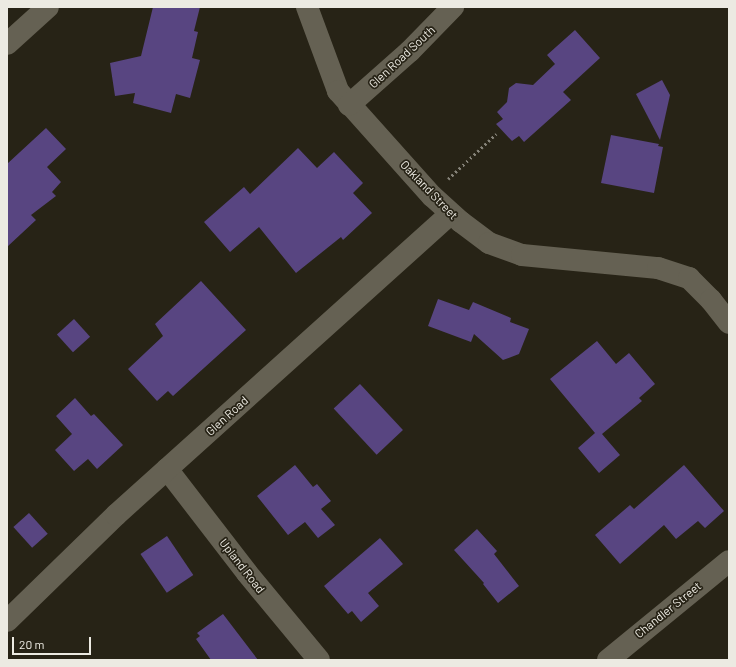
<!DOCTYPE html>
<html>
<head>
<meta charset="utf-8">
<style>
  body { margin:0 }
  #map { position:relative; width:736px; height:667px; overflow:hidden; background:#272316; font-family:Barlow,sans-serif }
  div>[style] { position:absolute }
  .building>* { inset:0; background:#584581; transform-origin:0 0 }
  .path>* { height:2.5px; margin-top:-1.25px; transform-origin:0; background:repeating-linear-gradient(90deg,#858278 0 2px,transparent 0 5px) }
  .minor>* { height:22px; margin:-11px; padding:0 11px; transform-origin:11px; border-radius:11px; background:#656153 }
  span { translate:-50% -50%; white-space:nowrap; text-align:center; line-height:1.15; -webkit-text-stroke:3.5px #272316; paint-order:stroke }
  .street-label { font-size:12px; color:#eceae2 }
  .frame { position:absolute; inset:0; border:8px solid #eceae2; pointer-events:none }
  .scale { position:absolute; left:12px; top:637px; width:79px; height:18px; box-sizing:border-box; border:2px solid #eceae2; border-top:0; padding-left:5px; font-size:12px; line-height:14px; white-space:nowrap; color:#eceae2; -webkit-text-stroke:3px #272316; paint-order:stroke }
</style>
</head>
<body>
<div id="map">
  <div class="building">
    <div style="clip-path:polygon(153px 7px,200px 7px,194px 31px,198px 32px,192px 58px,200px 60px,190px 98px,176px 94px,171px 113px,133px 103px,135px 93px,115px 96px,110px 63px,141px 56px)"></div>
    <div style="clip-path:polygon(575px 30px,600px 58px,563px 92px,571px 100px,524px 142px,519px 136px,512px 141px,496px 124px,503px 119px,497px 112px,507px 102px,509px 88px,516px 83px,533px 85px,555px 64px,547px 55px)"></div>
    <div style="clip-path:polygon(662px 80px,670px 95px,660px 140px,636px 94px)"></div>
    <div style="clip-path:polygon(46px 128px,66px 149px,47px 167px,61px 182px,52px 192px,56px 196px,31px 215px,36px 220px,7px 247px,7px 164px)"></div>
    <div style="clip-path:polygon(611px 135px,659px 144px,658px 146px,663px 147px,654px 193px,601px 183px)"></div>
    <div style="clip-path:polygon(298px 148px,317px 168px,334px 152px,363px 183px,353px 193px,372px 213px,343px 240px,341px 237px,296px 273px,259px 227px,230px 252px,204px 222px,244px 187px,250px 194px)"></div>
    <div style="clip-path:polygon(201px 281px,246px 330px,173px 396px,168px 391px,157px 401px,128px 369px,163px 336px,155px 324px)"></div>
    <div style="clip-path:polygon(438px 299px,469px 310px,473px 302px,511px 318px,510px 322px,529px 329px,519px 354px,503px 360px,474px 334px,471px 342px,428px 326px)"></div>
    <div style="left:74px;top:319px;width:24px;height:23px;rotate:48deg"></div>
    <div style="clip-path:polygon(597px 341px,616px 364px,629px 353px,655px 384px,639px 398px,642px 401px,602px 434px,620px 455px,599px 473px,578px 448px,595px 433px,550px 379px)"></div>
    <div style="left:360px;top:384px;width:63px;height:36px;rotate:47deg"></div>
    <div style="clip-path:polygon(75px 398px,91px 416px,94px 414px,123px 445px,97px 469px,88px 459px,74px 471px,55px 450px,72px 434px,56px 416px)"></div>
    <div style="clip-path:polygon(295px 465px,313px 487px,317px 484px,331px 501px,321px 509px,335px 525px,318px 538px,305px 522px,288px 535px,257px 496px)"></div>
    <div style="clip-path:polygon(684px 465px,724px 511px,705px 528px,698px 521px,676px 539px,664px 525px,620px 564px,595px 535px,630px 505px,634px 509px)"></div>
    <div style="left:29px;top:513px;width:28px;height:21px;rotate:48deg"></div>
    <div style="clip-path:polygon(477px 529px,497px 551px,494px 554px,519px 586px,498px 603px,483px 584px,484px 583px,454px 550px)"></div>
    <div style="left:167px;top:536px;width:47px;height:32px;rotate:56deg"></div>
    <div style="clip-path:polygon(380px 538px,403px 564px,368px 593px,379px 606px,361px 622px,352px 611px,348px 614px,324px 586px)"></div>
    <div style="clip-path:polygon(223px 614px,258px 660px,211px 660px,196px 639px,200px 636px,197px 633px)"></div>
  </div>
  <div class="path">
    <div style="left:448px;top:179px;width:66px;rotate:-43.2deg"></div>
  </div>
  <div class="minor">
    <div style="left:307px;top:7px;width:90px;rotate:69.7deg"></div>
    <div style="left:338px;top:91px;width:141px;rotate:48.2deg"></div>
    <div style="left:432px;top:196px;width:39px;rotate:42deg"></div>
    <div style="left:461px;top:222px;width:35px;rotate:37deg"></div>
    <div style="left:489px;top:243px;width:35px;rotate:20deg"></div>
    <div style="left:522px;top:255px;width:137px;rotate:5.5deg"></div>
    <div style="left:658px;top:268px;width:33px;rotate:18deg"></div>
    <div style="left:689px;top:278px;width:31px;rotate:45deg"></div>
    <div style="left:711px;top:300px;width:29px;rotate:52deg"></div>
    <div style="left:7px;top:44px;width:55px;rotate:-42.1deg"></div>
    <div style="left:349px;top:105px;width:81px;rotate:-41.5deg"></div>
    <div style="left:410px;top:51px;width:62px;rotate:-45.7deg"></div>
    <div style="left:167px;top:469px;width:131px;rotate:52.4deg"></div>
    <div style="left:247px;top:573px;width:113px;rotate:50.4deg"></div>
    <div style="left:7px;top:621px;width:152px;rotate:-44.2deg"></div>
    <div style="left:116px;top:515px;width:450px;rotate:-42deg"></div>
    <div style="left:608px;top:660px;width:156px;rotate:-39.3deg"></div>
  </div>
  <div class="street-label">
    <span style="left:402px;top:57px;rotate:-43deg">Glen Road South</span>
    <span style="left:429px;top:190px;rotate:46deg">Oakland Street</span>
    <span style="left:227px;top:416px;rotate:-42deg">Glen Road</span>
    <span style="left:242px;top:566px;rotate:52deg">Upland Road</span>
    <span style="left:668px;top:610px;rotate:-39deg">Chandler Street</span>
  </div>
  <div class="frame"></div>
  <div class="scale">20 m</div>
</div>
</body>
</html>
